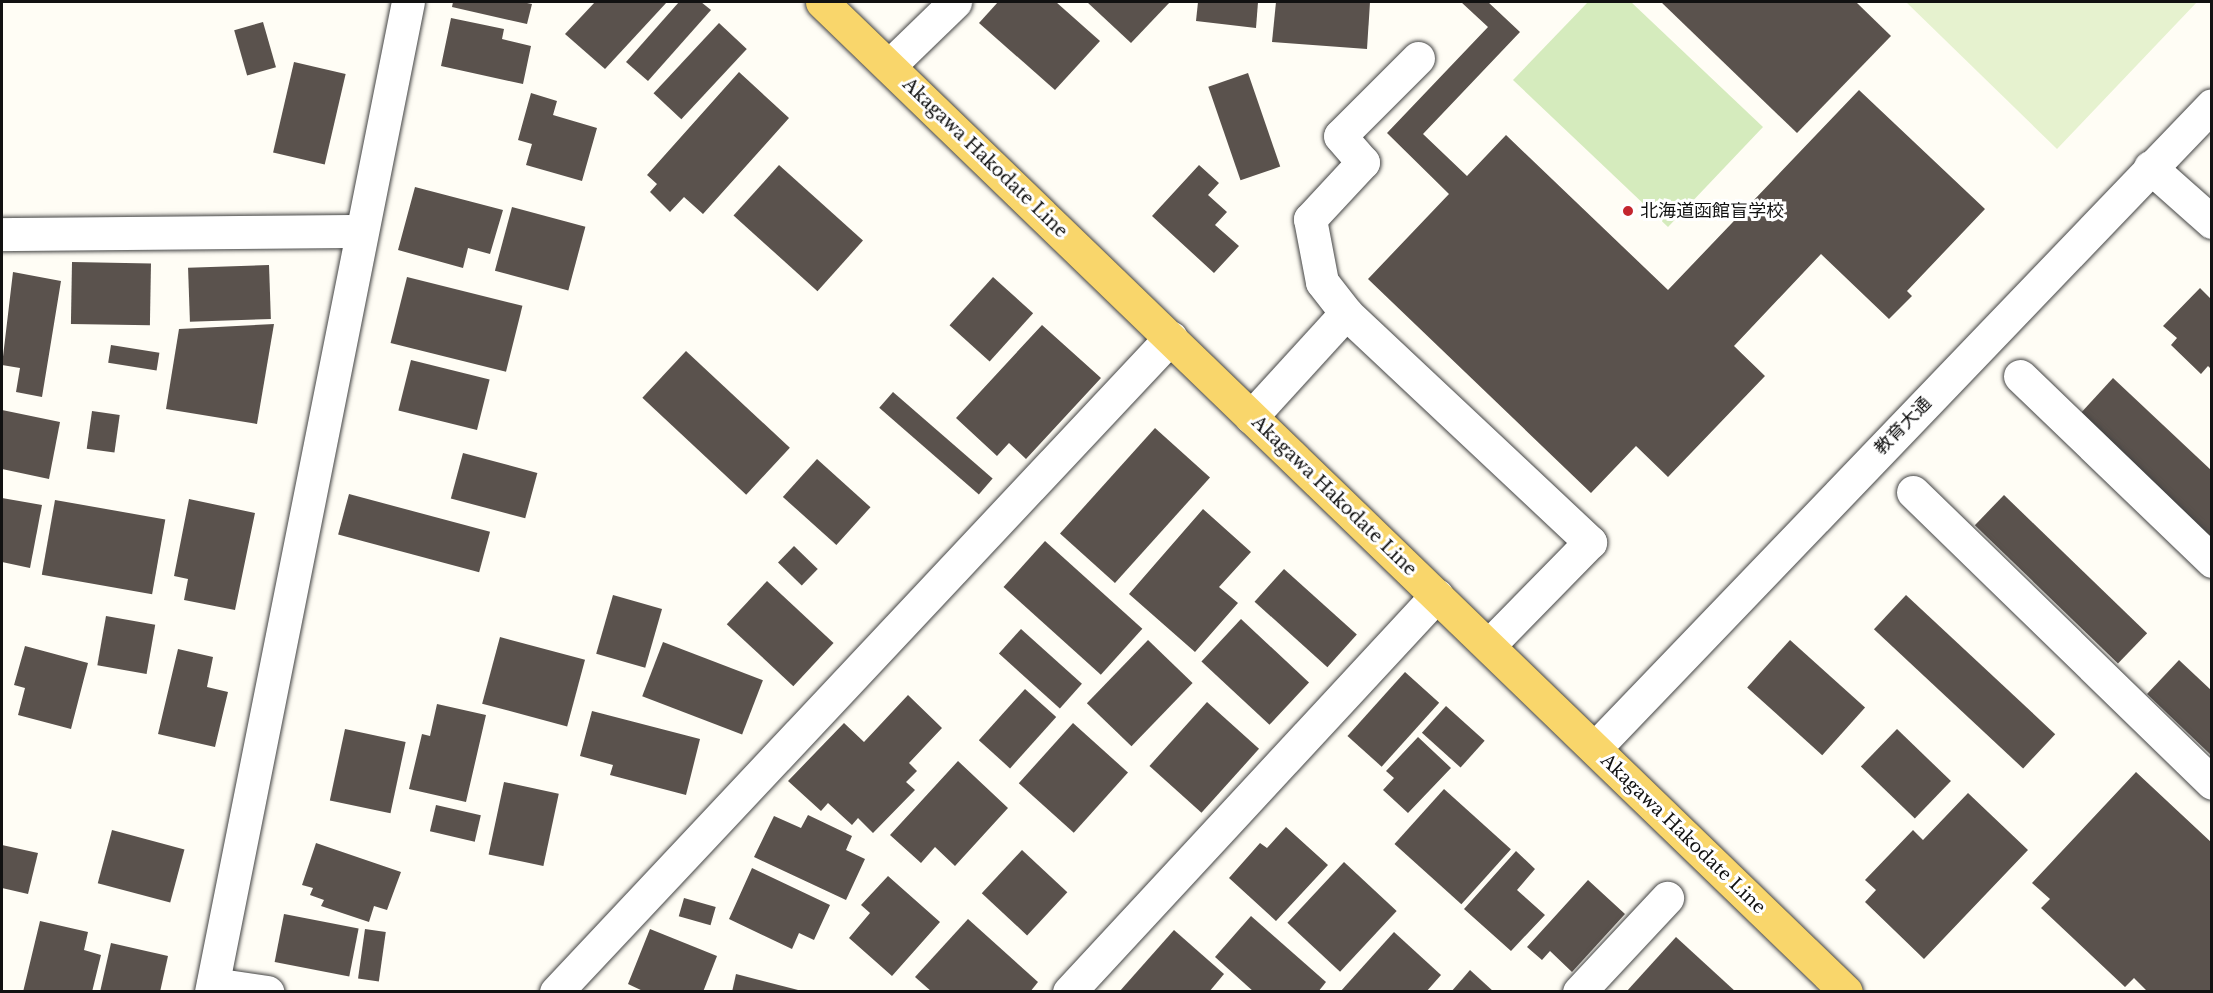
<!DOCTYPE html>
<html>
<head>
<meta charset="utf-8">
<style>
  body { margin:0 }
  #map { position:relative; width:2213px; height:993px; overflow:hidden; background:#fffdf5; font-family:"Libre Baskerville","Noto Sans JP",serif }
  div>[style] { position:absolute }
  .green>* { inset:0; background:#d5ebbd }
  .pitch>* { inset:0; background:#e6f2cf }
  .building>* { inset:0; background:#5a524d; transform-origin:0 0 }
  .roads { filter:drop-shadow(0 0 2px #444) drop-shadow(0 0 2px #444) }
  .minor>* { height:33px; margin:-16.5px; padding:0 16.5px; transform-origin:16.5px; border-radius:16.5px; background:#fff }
  .major>* { height:33px; margin:-16.5px; padding:0 16.5px; transform-origin:16.5px; border-radius:16.5px; background:#f9d66b }
  .dots>* { width:16px; height:16px; translate:-50% -50%; box-sizing:border-box; border:3px solid #fff; border-radius:50% }
  span { translate:-50% -50%; white-space:nowrap; text-align:center; line-height:1.15; -webkit-text-stroke:6px #fff; paint-order:stroke }
  .street-label { font-size:18px; color:#111 }
  .poi-label { font-size:18px; color:#111 }
  .left { translate:0 -50%; text-align:left }
  .frame { position:absolute; inset:0; border:3px solid #111; pointer-events:none }
</style>
</head>
<body>
<div id="map">
  <div class="green">
    <div style="clip-path:polygon(1588px 2px,1631px 2px,1763px 127px,1668px 227px,1513px 80px)"></div>
  </div>
  <div class="pitch">
    <div style="clip-path:polygon(1906px 2px,2197px 2px,2057px 149px)"></div>
  </div>
  <div class="building">
    <div style="clip-path:polygon(453px 2px,522px 2px,532px 4px,527px 24px,452px 7px)"></div>
    <div style="clip-path:polygon(595px 2px,667px 2px,605px 69px,565px 34px)"></div>
    <div style="clip-path:polygon(679px 2px,701px 2px,711px 10px,648px 81px,626px 62px)"></div>
    <div style="clip-path:polygon(998px 2px,1056px 2px,1100px 41px,1055px 90px,979px 23px)"></div>
    <div style="clip-path:polygon(1087px 2px,1170px 2px,1131px 43px)"></div>
    <div style="clip-path:polygon(1198px 2px,1258px 2px,1256px 28px,1196px 21px)"></div>
    <div style="clip-path:polygon(1276px 2px,1370px 2px,1367px 49px,1272px 42px)"></div>
    <div style="clip-path:polygon(1461px 2px,1488px 2px,1520px 32px,1423px 134px,1467px 176px,1506px 135px,1668px 290px,1859px 90px,1985px 209px,1907px 291px,1912px 296px,1889px 319px,1821px 254px,1734px 346px,1765px 376px,1668px 477px,1636px 446px,1591px 493px,1368px 279px,1449px 194px,1387px 133px,1488px 27px)"></div>
    <div style="clip-path:polygon(1661px 2px,1856px 2px,1891px 36px,1797px 133px)"></div>
    <div style="clip-path:polygon(451px 18px,504px 29px,502px 39px,531px 46px,523px 84px,441px 66px)"></div>
    <div style="left:263px;top:22px;width:47px;height:30px;rotate:74deg"></div>
    <div style="left:719px;top:23px;width:38px;height:96px;rotate:43deg"></div>
    <div style="left:294px;top:62px;width:53px;height:93px;rotate:13deg"></div>
    <div style="clip-path:polygon(739px 72px,789px 118px,703px 214px,684px 197px,670px 212px,650px 192px,657px 184px,647px 175px)"></div>
    <div style="left:1248px;top:73px;width:99px;height:42px;rotate:71deg"></div>
    <div style="clip-path:polygon(531px 93px,557px 101px,553px 115px,597px 128px,582px 181px,526px 165px,532px 144px,518px 140px)"></div>
    <div style="left:779px;top:165px;width:113px;height:68px;rotate:42deg"></div>
    <div style="clip-path:polygon(1199px 165px,1219px 183px,1208px 195px,1227px 212px,1215px 225px,1239px 246px,1214px 273px,1152px 216px)"></div>
    <div style="clip-path:polygon(415px 187px,503px 210px,490px 254px,468px 248px,463px 268px,398px 250px)"></div>
    <div style="left:512px;top:207px;width:76px;height:66px;rotate:15deg"></div>
    <div style="left:72px;top:262px;width:79px;height:62px;rotate:1deg"></div>
    <div style="left:269px;top:265px;width:54px;height:81px;rotate:88deg"></div>
    <div style="clip-path:polygon(13px 272px,61px 281px,42px 397px,16px 392px,20px 368px,2px 365px)"></div>
    <div style="left:407px;top:277px;width:119px;height:68px;rotate:14deg"></div>
    <div style="left:993px;top:277px;width:54px;height:65px;rotate:42deg"></div>
    <div style="clip-path:polygon(2200px 288px,2212px 300px,2212px 370px,2208px 366px,2201px 374px,2171px 345px,2177px 338px,2163px 326px)"></div>
    <div style="clip-path:polygon(274px 324px,257px 424px,166px 409px,179px 329px)"></div>
    <div style="clip-path:polygon(1042px 325px,1101px 378px,1026px 459px,1009px 443px,997px 456px,956px 418px)"></div>
    <div style="left:111px;top:345px;width:49px;height:18px;rotate:9deg"></div>
    <div style="left:686px;top:351px;width:142px;height:64px;rotate:43deg"></div>
    <div style="left:411px;top:360px;width:81px;height:52px;rotate:14deg"></div>
    <div style="clip-path:polygon(2113px 378px,2212px 471px,2212px 540px,2079px 415px)"></div>
    <div style="left:893px;top:392px;width:132px;height:21px;rotate:41deg"></div>
    <div style="clip-path:polygon(2px 410px,60px 422px,49px 479px,2px 469px)"></div>
    <div style="left:92px;top:411px;width:28px;height:38px;rotate:8deg"></div>
    <div style="left:1155px;top:428px;width:74px;height:142px;rotate:42deg"></div>
    <div style="left:463px;top:453px;width:77px;height:47px;rotate:15deg"></div>
    <div style="left:817px;top:459px;width:72px;height:51px;rotate:42deg"></div>
    <div style="left:349px;top:494px;width:146px;height:42px;rotate:15deg"></div>
    <div style="left:2004px;top:495px;width:199px;height:42px;rotate:44deg"></div>
    <div style="clip-path:polygon(2px 498px,42px 505px,30px 568px,2px 562px)"></div>
    <div style="clip-path:polygon(189px 499px,255px 513px,235px 610px,184px 600px,188px 579px,174px 576px)"></div>
    <div style="left:55px;top:500px;width:112px;height:76px;rotate:10deg"></div>
    <div style="clip-path:polygon(1203px 509px,1251px 552px,1219px 587px,1238px 603px,1195px 652px,1129px 594px)"></div>
    <div style="left:1045px;top:541px;width:131px;height:62px;rotate:42deg"></div>
    <div style="left:794px;top:546px;width:33px;height:23px;rotate:44deg"></div>
    <div style="left:1284px;top:569px;width:98px;height:44px;rotate:42deg"></div>
    <div style="left:767px;top:581px;width:91px;height:59px;rotate:43deg"></div>
    <div style="left:613px;top:595px;width:51px;height:61px;rotate:16deg"></div>
    <div style="left:1906px;top:595px;width:204px;height:47px;rotate:43deg"></div>
    <div style="left:106px;top:616px;width:50px;height:50px;rotate:10deg"></div>
    <div style="left:1241px;top:619px;width:93px;height:58px;rotate:43deg"></div>
    <div style="left:1021px;top:629px;width:82px;height:33px;rotate:42deg"></div>
    <div style="left:500px;top:637px;width:88px;height:69px;rotate:15deg"></div>
    <div style="left:1148px;top:640px;width:62px;height:88px;rotate:44deg"></div>
    <div style="left:1790px;top:640px;width:101px;height:64px;rotate:42deg"></div>
    <div style="left:663px;top:642px;width:107px;height:58px;rotate:21deg"></div>
    <div style="clip-path:polygon(25px 646px,88px 663px,71px 729px,18px 715px,25px 688px,14px 685px)"></div>
    <div style="clip-path:polygon(178px 649px,213px 657px,207px 687px,228px 692px,215px 747px,158px 734px)"></div>
    <div style="clip-path:polygon(2179px 660px,2212px 691px,2212px 756px,2147px 694px)"></div>
    <div style="left:1405px;top:672px;width:46px;height:86px;rotate:42deg"></div>
    <div style="left:1025px;top:689px;width:42px;height:69px;rotate:42deg"></div>
    <div style="clip-path:polygon(908px 695px,942px 728px,909px 763px,917px 771px,906px 782px,915px 790px,873px 833px,858px 818px,852px 825px,828px 803px,821px 811px,788px 781px,844px 723px,864px 742px)"></div>
    <div style="left:1207px;top:702px;width:70px;height:86px;rotate:42deg"></div>
    <div style="clip-path:polygon(437px 704px,486px 715px,466px 802px,409px 789px,422px 734px,430px 736px)"></div>
    <div style="left:1446px;top:706px;width:52px;height:36px;rotate:42deg"></div>
    <div style="clip-path:polygon(592px 711px,700px 739px,686px 795px,610px 775px,613px 765px,580px 756px)"></div>
    <div style="left:1073px;top:723px;width:74px;height:81px;rotate:42deg"></div>
    <div style="left:345px;top:729px;width:62px;height:73px;rotate:12deg"></div>
    <div style="left:1897px;top:729px;width:75px;height:52px;rotate:44deg"></div>
    <div style="clip-path:polygon(1418px 737px,1451px 768px,1408px 813px,1383px 790px,1394px 778px,1386px 771px)"></div>
    <div style="clip-path:polygon(958px 761px,1008px 808px,955px 866px,935px 847px,921px 863px,890px 835px)"></div>
    <div style="clip-path:polygon(2136px 772px,2212px 843px,2212px 992px,2148px 992px,2134px 978px,2125px 987px,2041px 908px,2050px 899px,2032px 883px)"></div>
    <div style="left:504px;top:782px;width:56px;height:74px;rotate:12deg"></div>
    <div style="left:1444px;top:789px;width:90px;height:74px;rotate:42deg"></div>
    <div style="clip-path:polygon(1968px 793px,2028px 850px,1924px 959px,1865px 902px,1876px 890px,1865px 880px,1913px 830px,1923px 840px)"></div>
    <div style="left:436px;top:805px;width:46px;height:27px;rotate:13deg"></div>
    <div style="clip-path:polygon(808px 815px,852px 836px,846px 850px,865px 859px,846px 900px,754px 857px,774px 816px,801px 828px)"></div>
    <div style="clip-path:polygon(1286px 827px,1328px 865px,1276px 921px,1229px 878px,1260px 843px,1267px 848px)"></div>
    <div style="left:112px;top:830px;width:75px;height:55px;rotate:15deg"></div>
    <div style="clip-path:polygon(316px 843px,401px 872px,387px 910px,374px 906px,369px 922px,321px 906px,324px 900px,310px 895px,313px 888px,302px 885px)"></div>
    <div style="clip-path:polygon(2px 845px,38px 853px,28px 894px,2px 888px)"></div>
    <div style="left:1022px;top:850px;width:62px;height:59px;rotate:43deg"></div>
    <div style="clip-path:polygon(1516px 851px,1535px 869px,1517px 890px,1545px 915px,1511px 951px,1464px 909px)"></div>
    <div style="left:1344px;top:862px;width:72px;height:83px;rotate:43deg"></div>
    <div style="clip-path:polygon(752px 868px,830px 905px,814px 940px,799px 933px,792px 949px,729px 919px)"></div>
    <div style="clip-path:polygon(888px 876px,940px 922px,892px 976px,849px 938px,870px 913px,861px 905px)"></div>
    <div style="clip-path:polygon(1588px 880px,1625px 914px,1572px 972px,1550px 951px,1542px 960px,1527px 947px)"></div>
    <div style="left:684px;top:898px;width:33px;height:19px;rotate:16deg"></div>
    <div style="left:284px;top:914px;width:76px;height:49px;rotate:11deg"></div>
    <div style="clip-path:polygon(1251px 916px,1326px 982px,1318px 992px,1254px 992px,1215px 957px)"></div>
    <div style="clip-path:polygon(968px 919px,1038px 982px,1030px 992px,932px 992px,915px 977px)"></div>
    <div style="clip-path:polygon(40px 921px,88px 932px,84px 950px,101px 955px,92px 992px,23px 992px)"></div>
    <div style="left:365px;top:929px;width:21px;height:50px;rotate:8deg"></div>
    <div style="clip-path:polygon(650px 929px,717px 956px,703px 992px,645px 992px,628px 984px)"></div>
    <div style="clip-path:polygon(1174px 930px,1224px 974px,1209px 992px,1119px 992px)"></div>
    <div style="clip-path:polygon(1394px 932px,1441px 975px,1426px 992px,1340px 992px)"></div>
    <div style="clip-path:polygon(1676px 937px,1736px 992px,1626px 992px)"></div>
    <div style="clip-path:polygon(111px 943px,168px 956px,160px 992px,100px 992px)"></div>
    <div style="clip-path:polygon(1470px 970px,1494px 992px,1451px 992px)"></div>
    <div style="clip-path:polygon(736px 974px,802px 991px,802px 992px,732px 992px)"></div>
  </div>
  <div class="roads">
    <div class="minor">
      <div style="left:1418px;top:58px;width:110px;rotate:135deg"></div>
      <div style="left:1340px;top:136px;width:35px;rotate:49deg"></div>
      <div style="left:1363px;top:162px;width:78px;rotate:132.9deg"></div>
      <div style="left:1310px;top:219px;width:64px;rotate:79.2deg"></div>
      <div style="left:1322px;top:282px;width:39px;rotate:52deg"></div>
      <div style="left:1346px;top:313px;width:335px;rotate:43.2deg"></div>
      <div style="left:1590px;top:542px;width:144px;rotate:134.4deg"></div>
      <div style="left:889px;top:66px;width:92px;rotate:-44.1deg"></div>
      <div style="left:2150px;top:167px;width:83px;rotate:41.6deg"></div>
      <div style="left:2px;top:234px;width:359px;rotate:-0.5deg"></div>
      <div style="left:2020px;top:376px;width:267px;rotate:43.9deg"></div>
      <div style="left:1251px;top:417px;width:141px;rotate:-47.6deg"></div>
      <div style="left:1913px;top:492px;width:417px;rotate:44.2deg"></div>
      <div style="left:1595px;top:748px;width:891px;rotate:-46.18deg"></div>
      <div style="left:213px;top:984px;width:55px;rotate:8.4deg"></div>
      <div style="left:211px;top:992px;width:1009px;rotate:-78.75deg"></div>
      <div style="left:556px;top:992px;width:898px;rotate:-46.8deg"></div>
      <div style="left:1069px;top:992px;width:541px;rotate:-47.17deg"></div>
      <div style="left:1579px;top:992px;width:129px;rotate:-46.9deg"></div>
    </div>
    <div class="major">
      <div style="left:822px;top:2px;width:1424px;rotate:44.03deg"></div>
    </div>
  </div>
  <div class="dots">
    <div style="left:1628px;top:211px;background:#c4262e"></div>
  </div>
  <div class="street-label">
    <span style="left:985px;top:158px;rotate:44deg">Akagawa Hakodate Line</span>
    <span style="left:1903px;top:426px;rotate:-46deg">教育大通</span>
    <span style="left:1334px;top:496px;rotate:44deg">Akagawa Hakodate Line</span>
    <span style="left:1683px;top:834px;rotate:44deg">Akagawa Hakodate Line</span>
  </div>
  <div class="poi-label">
    <span class="left" style="left:1640px;top:211px">北海道函館盲学校</span>
  </div>
  <div class="frame"></div>
</div>
</body>
</html>
